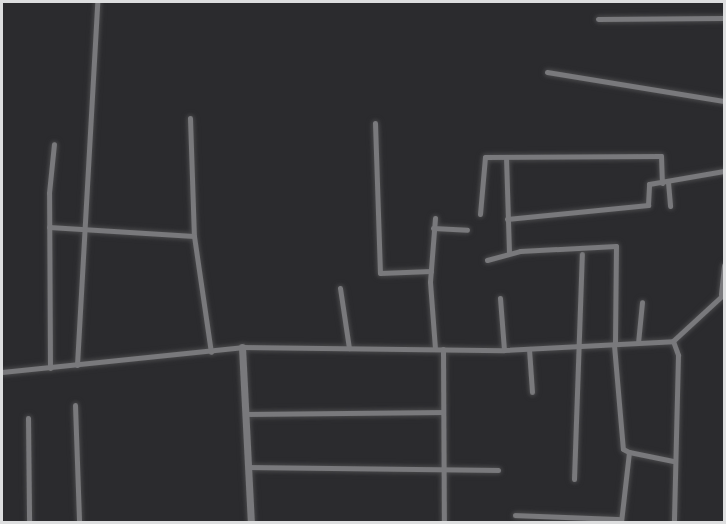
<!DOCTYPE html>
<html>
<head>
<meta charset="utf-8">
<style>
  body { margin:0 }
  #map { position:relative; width:726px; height:524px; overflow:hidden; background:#2b2b2e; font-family:Barlow,sans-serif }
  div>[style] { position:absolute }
  .roads { filter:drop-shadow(0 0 2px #48484a) drop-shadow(0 0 2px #48484a) }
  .minor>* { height:5px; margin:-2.5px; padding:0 2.5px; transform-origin:2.5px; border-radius:2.5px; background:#79797c }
  .tertiary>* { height:7px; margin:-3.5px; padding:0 3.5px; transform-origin:3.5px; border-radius:3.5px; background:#79797c }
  span { translate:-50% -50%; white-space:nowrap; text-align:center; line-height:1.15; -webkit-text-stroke:6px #2b2b2e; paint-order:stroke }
  .frame { position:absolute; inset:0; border:3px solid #dddedf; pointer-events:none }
</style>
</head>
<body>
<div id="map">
  <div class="roads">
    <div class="minor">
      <div style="left:598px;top:19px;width:126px;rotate:-0.5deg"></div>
      <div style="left:547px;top:72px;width:179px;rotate:9.3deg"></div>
      <div style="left:190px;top:118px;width:118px;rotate:88.1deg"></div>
      <div style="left:194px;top:236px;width:117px;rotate:81.7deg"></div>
      <div style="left:375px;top:123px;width:150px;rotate:88.1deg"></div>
      <div style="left:380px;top:273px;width:51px;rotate:-2.2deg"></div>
      <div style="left:506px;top:157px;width:96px;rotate:88.2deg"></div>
      <div style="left:668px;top:182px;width:24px;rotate:85deg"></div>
      <div style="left:480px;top:214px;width:57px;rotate:-85deg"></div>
      <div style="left:485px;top:157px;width:176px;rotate:-0.3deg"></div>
      <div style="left:661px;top:156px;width:27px;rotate:88deg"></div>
      <div style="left:435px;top:218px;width:64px;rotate:94.5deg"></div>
      <div style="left:430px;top:282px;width:66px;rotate:85.7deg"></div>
      <div style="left:507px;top:219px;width:142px;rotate:-5.7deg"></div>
      <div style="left:648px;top:205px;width:21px;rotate:-87deg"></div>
      <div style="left:649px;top:184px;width:76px;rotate:-9.8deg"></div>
      <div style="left:49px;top:227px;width:145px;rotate:3.6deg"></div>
      <div style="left:433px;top:228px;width:34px;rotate:3deg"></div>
      <div style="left:487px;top:260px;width:34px;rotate:-15deg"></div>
      <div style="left:520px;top:251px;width:96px;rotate:-3deg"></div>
      <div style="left:616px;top:246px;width:98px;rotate:90.6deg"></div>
      <div style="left:340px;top:288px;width:61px;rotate:81.5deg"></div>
      <div style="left:721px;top:294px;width:29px;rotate:-84deg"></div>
      <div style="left:500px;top:298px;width:52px;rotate:85.6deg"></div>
      <div style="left:673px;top:341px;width:15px;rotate:70deg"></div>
      <div style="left:678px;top:355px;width:167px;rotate:91.4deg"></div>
      <div style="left:638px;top:343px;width:41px;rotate:-84.4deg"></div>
      <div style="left:614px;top:345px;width:104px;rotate:85.1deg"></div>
      <div style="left:623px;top:449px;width:7px;rotate:27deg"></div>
      <div style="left:629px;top:452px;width:70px;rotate:96.5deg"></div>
      <div style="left:443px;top:349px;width:173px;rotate:89.7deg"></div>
      <div style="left:529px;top:349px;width:43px;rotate:86deg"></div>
      <div style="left:77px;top:365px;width:364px;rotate:-86.8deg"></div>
      <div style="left:50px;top:368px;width:175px;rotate:-90.3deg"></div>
      <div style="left:49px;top:193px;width:49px;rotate:-84.2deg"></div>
      <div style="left:2px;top:372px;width:241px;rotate:-5.9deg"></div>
      <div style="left:242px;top:347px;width:262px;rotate:0.7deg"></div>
      <div style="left:504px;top:350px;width:169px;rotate:-3deg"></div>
      <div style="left:673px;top:341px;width:69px;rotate:-42.7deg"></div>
      <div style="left:75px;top:405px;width:117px;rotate:88deg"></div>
      <div style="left:249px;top:414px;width:194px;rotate:-0.6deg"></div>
      <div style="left:28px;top:418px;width:104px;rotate:89.4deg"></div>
      <div style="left:629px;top:452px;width:45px;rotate:11.6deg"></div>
      <div style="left:249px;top:467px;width:249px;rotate:0.7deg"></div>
      <div style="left:574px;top:479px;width:225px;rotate:-88deg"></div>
      <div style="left:515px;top:515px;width:106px;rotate:2.2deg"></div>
    </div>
    <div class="tertiary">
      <div style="left:242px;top:347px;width:175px;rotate:87.1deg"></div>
    </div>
  </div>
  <div class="frame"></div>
</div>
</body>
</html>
